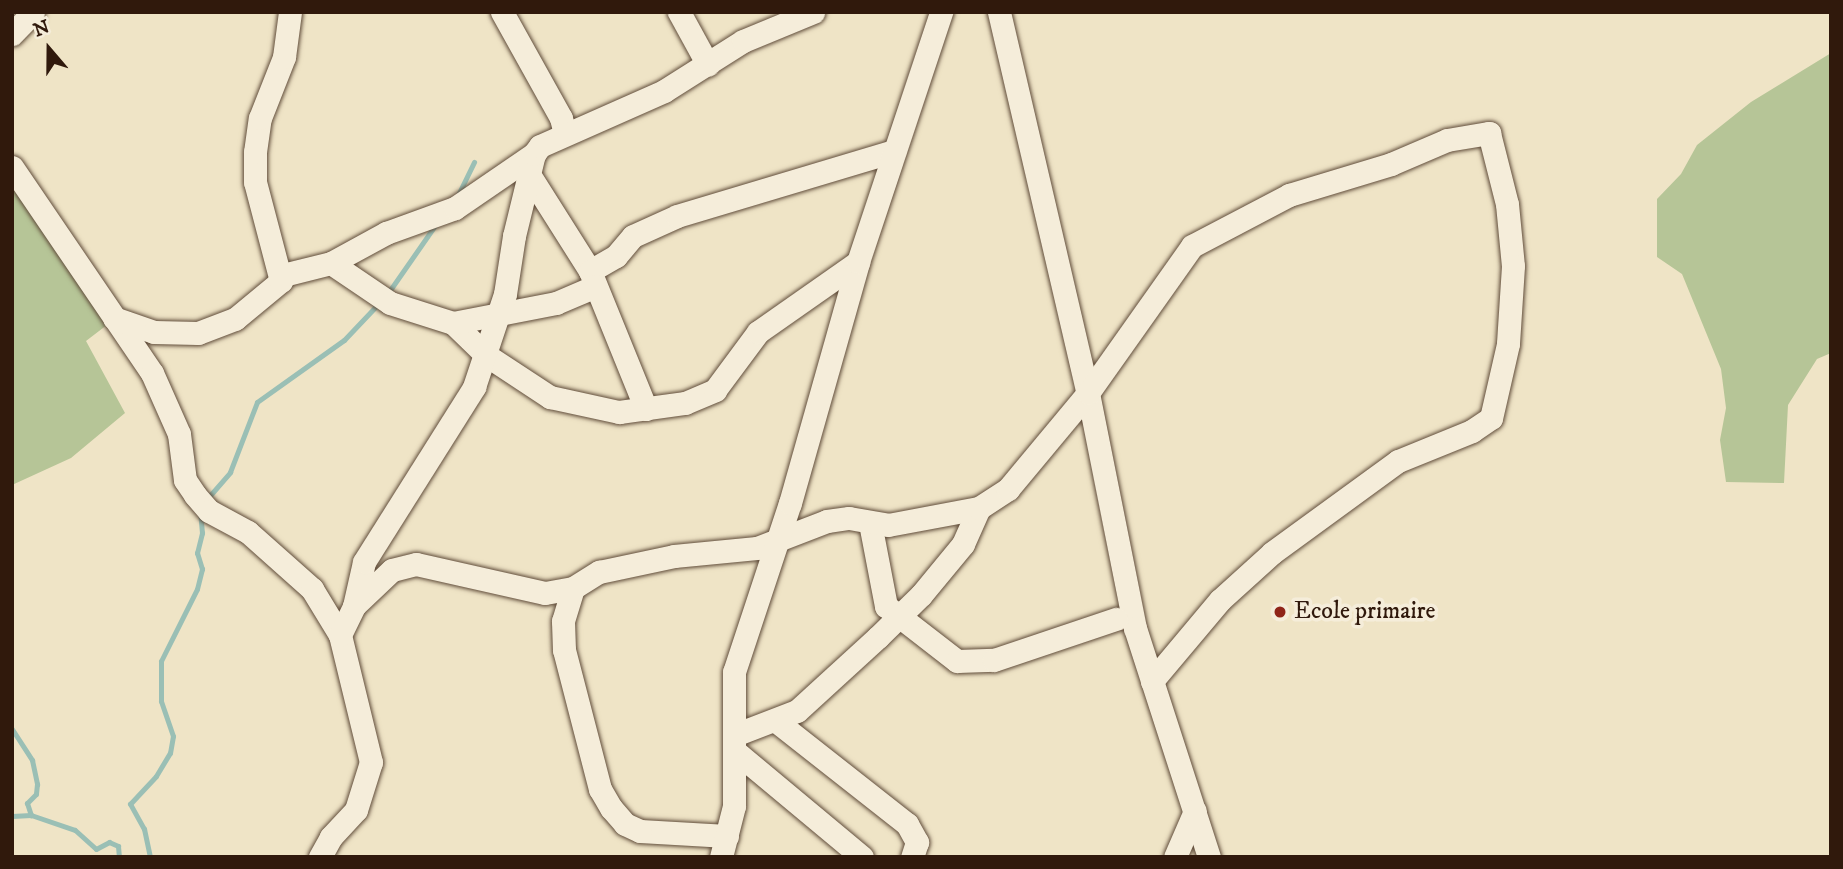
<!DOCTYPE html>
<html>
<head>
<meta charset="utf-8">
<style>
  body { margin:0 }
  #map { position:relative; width:1843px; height:869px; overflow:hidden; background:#efe4c6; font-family:"IM FELL DW Pica",serif }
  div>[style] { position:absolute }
  .green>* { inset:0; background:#b6c597 }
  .stream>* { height:5px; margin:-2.5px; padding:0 2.5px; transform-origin:2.5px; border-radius:2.5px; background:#9abfb5 }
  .roads { filter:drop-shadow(0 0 2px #604c3a) drop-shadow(0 0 2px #604c3a) }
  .minor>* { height:23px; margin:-11.5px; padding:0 11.5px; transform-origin:11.5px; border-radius:11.5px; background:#f5edda }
  .dots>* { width:19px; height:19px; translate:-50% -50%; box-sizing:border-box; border:4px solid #f5edda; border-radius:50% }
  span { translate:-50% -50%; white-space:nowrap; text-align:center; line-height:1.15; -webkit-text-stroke:7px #f5edda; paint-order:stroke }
  .poi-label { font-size:24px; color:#30190c }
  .left { translate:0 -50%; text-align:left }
  .frame { position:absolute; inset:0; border:14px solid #30190c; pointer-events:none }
  .north { position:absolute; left:14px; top:14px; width:70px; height:70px; -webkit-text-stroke:5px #f5edda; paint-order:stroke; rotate:340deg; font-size:19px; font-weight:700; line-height:28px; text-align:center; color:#30190c }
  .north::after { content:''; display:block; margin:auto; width:24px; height:32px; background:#30190c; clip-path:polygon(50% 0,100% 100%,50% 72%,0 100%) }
</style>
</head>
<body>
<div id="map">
  <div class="green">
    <div style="clip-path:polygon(1831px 53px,1831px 353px,1817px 359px,1788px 405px,1784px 483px,1726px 482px,1720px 440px,1726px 408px,1721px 369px,1682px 274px,1657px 257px,1657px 199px,1681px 174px,1697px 145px,1751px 102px)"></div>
    <div style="clip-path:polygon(12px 160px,116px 318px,86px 341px,125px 413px,71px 458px,12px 485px)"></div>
  </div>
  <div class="stream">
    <div style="left:457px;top:197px;width:39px;rotate:-64deg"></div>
    <div style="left:388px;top:293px;width:84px;rotate:-55.2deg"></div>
    <div style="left:206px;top:500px;width:37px;rotate:-49deg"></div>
    <div style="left:230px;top:472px;width:75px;rotate:-68.9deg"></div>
    <div style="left:257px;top:402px;width:107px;rotate:-35.5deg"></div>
    <div style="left:344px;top:340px;width:51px;rotate:-46.6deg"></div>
    <div style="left:12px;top:729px;width:37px;rotate:57deg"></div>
    <div style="left:32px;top:760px;width:25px;rotate:78deg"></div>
    <div style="left:37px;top:784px;width:10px;rotate:96deg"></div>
    <div style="left:36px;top:794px;width:13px;rotate:135deg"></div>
    <div style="left:27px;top:803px;width:13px;rotate:72deg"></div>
    <div style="left:31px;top:815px;width:46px;rotate:18.8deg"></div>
    <div style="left:75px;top:830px;width:28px;rotate:42deg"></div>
    <div style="left:96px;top:849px;width:15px;rotate:-28deg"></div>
    <div style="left:109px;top:842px;width:10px;rotate:24deg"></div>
    <div style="left:118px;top:846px;width:11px;rotate:85deg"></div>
    <div style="left:12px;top:816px;width:19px;rotate:-3deg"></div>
    <div style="left:150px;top:857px;width:29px;rotate:-102deg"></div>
    <div style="left:144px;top:829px;width:29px;rotate:-119deg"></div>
    <div style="left:130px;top:804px;width:38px;rotate:-47deg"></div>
    <div style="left:156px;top:776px;width:27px;rotate:-59deg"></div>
    <div style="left:170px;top:753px;width:17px;rotate:-80deg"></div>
    <div style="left:173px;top:736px;width:37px;rotate:-109deg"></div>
    <div style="left:161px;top:701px;width:40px;rotate:-90deg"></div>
    <div style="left:161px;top:661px;width:80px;rotate:-63.4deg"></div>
    <div style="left:197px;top:589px;width:21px;rotate:-76deg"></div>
    <div style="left:202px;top:569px;width:17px;rotate:-107deg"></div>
    <div style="left:197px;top:553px;width:21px;rotate:-76deg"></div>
    <div style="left:202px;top:533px;width:22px;rotate:-95deg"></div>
  </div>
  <div class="roads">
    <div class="minor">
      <div style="left:502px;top:12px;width:121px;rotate:60.9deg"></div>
      <div style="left:561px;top:118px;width:16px;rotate:76deg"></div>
      <div style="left:679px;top:12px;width:60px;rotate:61.3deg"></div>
      <div style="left:999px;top:12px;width:391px;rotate:76.9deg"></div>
      <div style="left:1088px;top:393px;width:240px;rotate:78.7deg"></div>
      <div style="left:1135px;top:628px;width:241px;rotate:72.1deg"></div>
      <div style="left:12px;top:34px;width:30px;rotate:-46deg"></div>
      <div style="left:12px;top:167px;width:249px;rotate:55.8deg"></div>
      <div style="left:152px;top:373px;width:67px;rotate:66.1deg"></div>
      <div style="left:179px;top:434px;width:46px;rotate:82.6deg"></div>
      <div style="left:185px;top:480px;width:18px;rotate:56deg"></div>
      <div style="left:195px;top:495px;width:21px;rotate:49deg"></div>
      <div style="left:209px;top:511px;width:44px;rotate:28.3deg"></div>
      <div style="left:248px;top:532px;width:86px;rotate:41.7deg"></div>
      <div style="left:312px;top:589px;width:54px;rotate:58.7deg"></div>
      <div style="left:340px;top:635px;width:131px;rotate:76.3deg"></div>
      <div style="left:371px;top:762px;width:50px;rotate:107.4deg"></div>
      <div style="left:356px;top:810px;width:37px;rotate:133deg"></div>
      <div style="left:331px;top:837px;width:23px;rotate:119deg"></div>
      <div style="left:530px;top:176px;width:112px;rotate:57.7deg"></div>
      <div style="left:590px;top:271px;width:149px;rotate:67.9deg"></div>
      <div style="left:331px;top:263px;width:71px;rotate:34.1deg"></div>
      <div style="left:390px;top:303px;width:66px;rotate:17.6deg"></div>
      <div style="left:453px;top:323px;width:46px;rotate:44.1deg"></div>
      <div style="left:486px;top:355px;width:77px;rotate:33.3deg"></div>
      <div style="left:550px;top:397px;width:71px;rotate:12.3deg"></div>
      <div style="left:619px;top:412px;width:67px;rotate:-7.8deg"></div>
      <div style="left:685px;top:403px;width:33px;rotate:-23deg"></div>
      <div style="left:715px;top:390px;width:72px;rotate:-53.4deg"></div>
      <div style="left:758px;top:332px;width:122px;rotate:-35deg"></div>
      <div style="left:590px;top:271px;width:30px;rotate:-30deg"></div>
      <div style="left:616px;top:256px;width:26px;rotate:-50deg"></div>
      <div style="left:633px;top:236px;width:48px;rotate:-24.4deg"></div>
      <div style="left:677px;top:216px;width:227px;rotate:-16.7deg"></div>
      <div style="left:283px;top:275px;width:49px;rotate:-14deg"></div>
      <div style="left:331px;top:263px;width:63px;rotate:-28.6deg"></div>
      <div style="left:386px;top:233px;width:73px;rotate:-19.9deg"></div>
      <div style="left:455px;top:208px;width:96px;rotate:-34.4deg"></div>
      <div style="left:114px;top:318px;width:42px;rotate:19.3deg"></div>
      <div style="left:154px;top:332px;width:44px;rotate:1.3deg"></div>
      <div style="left:198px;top:333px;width:40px;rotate:-21deg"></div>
      <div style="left:235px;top:319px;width:60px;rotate:-39.6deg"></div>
      <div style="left:281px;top:281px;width:102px;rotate:-104.7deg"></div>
      <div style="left:255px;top:182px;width:30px;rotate:-90deg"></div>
      <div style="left:255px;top:152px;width:34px;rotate:-82deg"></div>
      <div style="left:260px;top:118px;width:66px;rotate:-68.5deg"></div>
      <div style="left:284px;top:57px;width:45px;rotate:-82.4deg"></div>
      <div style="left:453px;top:323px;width:105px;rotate:-11deg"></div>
      <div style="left:556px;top:303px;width:43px;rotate:-23deg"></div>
      <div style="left:870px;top:523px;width:85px;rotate:79.1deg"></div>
      <div style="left:886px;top:606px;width:90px;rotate:37.8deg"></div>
      <div style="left:957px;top:661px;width:37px;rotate:-2deg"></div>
      <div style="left:994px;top:660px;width:129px;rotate:-18.6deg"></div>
      <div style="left:354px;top:606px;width:52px;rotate:-43.5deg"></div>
      <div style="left:392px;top:570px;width:25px;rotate:-14deg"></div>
      <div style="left:416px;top:564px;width:132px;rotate:12.7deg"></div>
      <div style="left:545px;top:593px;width:28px;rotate:-10deg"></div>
      <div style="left:340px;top:635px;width:32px;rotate:-64deg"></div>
      <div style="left:354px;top:606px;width:45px;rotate:-77.2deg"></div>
      <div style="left:364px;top:562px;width:207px;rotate:-57.8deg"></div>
      <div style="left:474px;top:387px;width:98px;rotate:-71.6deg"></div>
      <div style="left:505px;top:294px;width:59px;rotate:-81.2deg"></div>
      <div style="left:514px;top:236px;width:84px;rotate:-76.3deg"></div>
      <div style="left:534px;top:154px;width:10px;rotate:-53deg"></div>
      <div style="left:540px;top:146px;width:136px;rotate:-23.9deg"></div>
      <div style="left:664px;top:91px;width:93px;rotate:-32.3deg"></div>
      <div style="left:743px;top:41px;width:76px;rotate:-22.5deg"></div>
      <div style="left:776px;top:721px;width:167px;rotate:38.2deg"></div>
      <div style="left:907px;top:824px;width:21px;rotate:61deg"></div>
      <div style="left:917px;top:842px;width:16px;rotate:108deg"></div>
      <div style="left:737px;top:734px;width:64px;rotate:-21deg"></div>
      <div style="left:797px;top:711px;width:110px;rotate:-42.4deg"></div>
      <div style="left:878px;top:637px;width:60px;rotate:-44.3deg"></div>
      <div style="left:921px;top:595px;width:66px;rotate:-50.5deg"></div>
      <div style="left:963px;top:544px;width:39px;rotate:-66deg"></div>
      <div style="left:736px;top:752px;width:164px;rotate:39.8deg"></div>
      <div style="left:727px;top:836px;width:87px;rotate:-176.7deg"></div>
      <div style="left:640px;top:831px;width:17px;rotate:-155deg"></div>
      <div style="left:625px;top:824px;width:21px;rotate:-131deg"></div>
      <div style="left:611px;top:808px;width:22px;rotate:-120deg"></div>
      <div style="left:600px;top:789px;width:144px;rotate:-104.5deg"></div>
      <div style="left:564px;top:650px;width:29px;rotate:-92deg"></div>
      <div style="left:563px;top:621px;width:34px;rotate:-73deg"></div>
      <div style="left:573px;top:588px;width:31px;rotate:-32deg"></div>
      <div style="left:599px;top:572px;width:77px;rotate:-12deg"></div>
      <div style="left:674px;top:556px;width:83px;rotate:-5.5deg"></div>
      <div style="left:757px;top:548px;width:75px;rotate:-21.1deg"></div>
      <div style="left:827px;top:521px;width:22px;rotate:-8deg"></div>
      <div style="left:849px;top:518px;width:40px;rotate:10deg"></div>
      <div style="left:888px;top:525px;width:93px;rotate:-10.6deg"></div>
      <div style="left:979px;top:508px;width:35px;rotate:-33deg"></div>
      <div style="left:1008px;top:489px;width:125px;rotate:-50.2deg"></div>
      <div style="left:1088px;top:393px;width:180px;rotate:-54.7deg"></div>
      <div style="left:1192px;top:246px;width:110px;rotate:-27.7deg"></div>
      <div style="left:1289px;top:195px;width:107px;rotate:-16.9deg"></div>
      <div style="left:1391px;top:164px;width:61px;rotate:-23.2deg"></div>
      <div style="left:1447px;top:140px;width:43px;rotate:-9.5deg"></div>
      <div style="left:1489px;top:133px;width:73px;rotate:75.8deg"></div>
      <div style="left:1507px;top:204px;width:62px;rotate:84.5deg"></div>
      <div style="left:1513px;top:266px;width:78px;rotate:93.7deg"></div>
      <div style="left:1508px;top:344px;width:76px;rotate:102.9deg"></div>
      <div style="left:1491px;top:418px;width:23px;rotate:146deg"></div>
      <div style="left:1472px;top:431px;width:80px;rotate:157.9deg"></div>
      <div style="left:1398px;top:461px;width:156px;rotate:143.9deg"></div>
      <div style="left:1272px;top:553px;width:70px;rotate:137.9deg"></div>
      <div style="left:1220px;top:600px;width:106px;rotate:130deg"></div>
      <div style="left:721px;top:857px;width:53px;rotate:-75.7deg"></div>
      <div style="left:734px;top:806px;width:134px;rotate:-90deg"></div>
      <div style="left:734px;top:672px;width:178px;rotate:-71.7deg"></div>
      <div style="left:790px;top:503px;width:250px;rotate:-74.2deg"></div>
      <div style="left:858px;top:262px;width:263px;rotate:-71.6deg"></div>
      <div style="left:1175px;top:857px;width:50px;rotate:-66.5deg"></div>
    </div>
  </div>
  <div class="dots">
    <div style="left:1280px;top:612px;background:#8f2418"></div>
  </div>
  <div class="poi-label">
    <span class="left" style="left:1294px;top:612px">Ecole primaire</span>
  </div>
  <div class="frame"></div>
  <div class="north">N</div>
</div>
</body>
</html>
